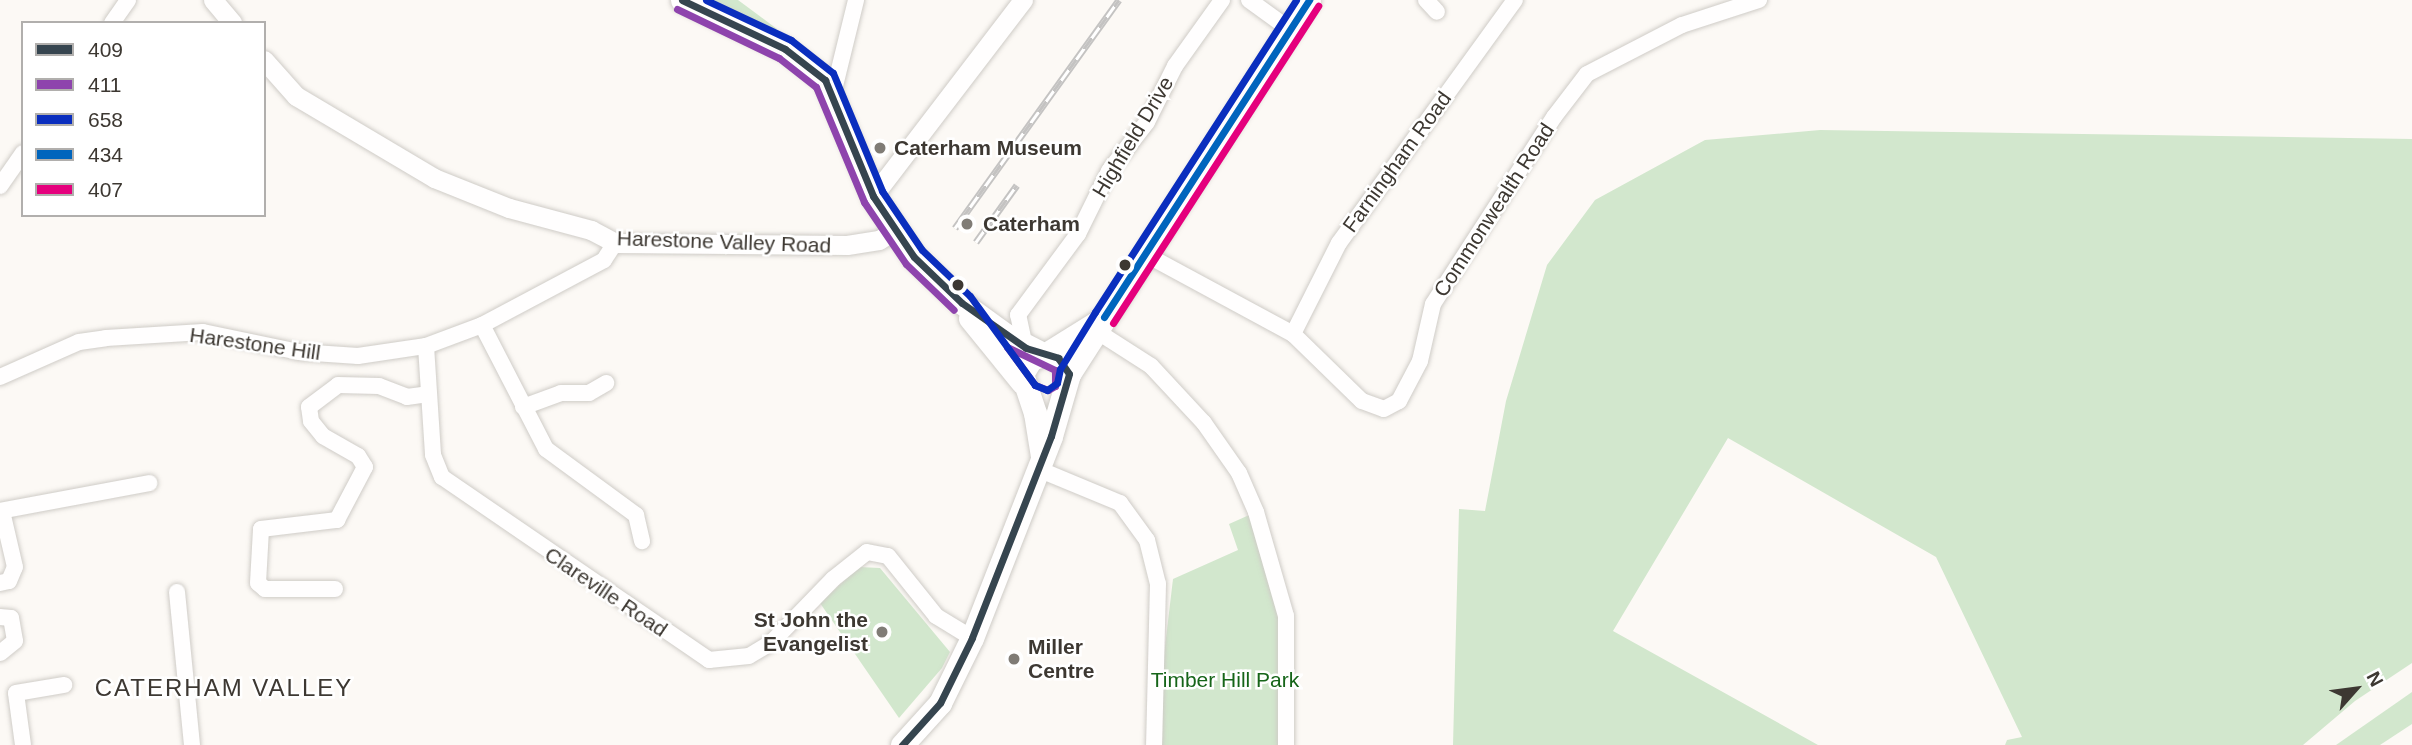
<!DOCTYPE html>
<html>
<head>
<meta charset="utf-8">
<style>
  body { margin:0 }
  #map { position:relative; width:2412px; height:745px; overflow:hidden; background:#fcf9f5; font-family:Arial,sans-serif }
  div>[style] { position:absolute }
  .green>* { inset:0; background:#d2e7cd }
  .roads { filter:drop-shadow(0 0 2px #cfccc7) drop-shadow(0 0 2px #cfccc7) }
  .minor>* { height:16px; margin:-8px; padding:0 8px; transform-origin:8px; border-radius:8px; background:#fffefe }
  .tertiary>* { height:19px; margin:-9.5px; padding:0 9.5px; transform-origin:9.5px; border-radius:9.5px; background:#fffefe }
  .secondary>* { height:23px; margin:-11.5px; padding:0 11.5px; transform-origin:11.5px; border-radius:11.5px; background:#fffefe }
  .rail>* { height:7px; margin-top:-3.5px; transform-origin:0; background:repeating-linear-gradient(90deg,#fff 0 13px,#c4c3c2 0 26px); box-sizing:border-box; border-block:2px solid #c4c3c2 }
  .bus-1>* { height:7px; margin:-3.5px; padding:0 3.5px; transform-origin:3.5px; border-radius:3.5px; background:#36454f }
  .bus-2>* { height:7px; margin:-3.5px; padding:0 3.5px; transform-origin:3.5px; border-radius:3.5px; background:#8e44ad }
  .bus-3>* { height:7px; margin:-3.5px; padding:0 3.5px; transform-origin:3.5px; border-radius:3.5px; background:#0a2ebe }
  .bus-4>* { height:7px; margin:-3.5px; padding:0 3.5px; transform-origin:3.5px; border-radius:3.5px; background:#0065bd }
  .bus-5>* { height:7px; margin:-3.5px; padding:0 3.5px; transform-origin:3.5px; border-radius:3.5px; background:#e5007d }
  .dots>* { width:19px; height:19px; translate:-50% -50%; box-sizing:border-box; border:4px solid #fff; border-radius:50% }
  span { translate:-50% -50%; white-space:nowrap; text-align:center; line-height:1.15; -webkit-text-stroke:5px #fff; paint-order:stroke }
  .street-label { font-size:21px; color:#3d3832 }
  .poi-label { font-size:21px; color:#3d3832; font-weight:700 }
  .left { translate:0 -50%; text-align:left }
  .right { translate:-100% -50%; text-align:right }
  .park-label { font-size:21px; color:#166519 }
  .quarter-label { font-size:24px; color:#3d3832; letter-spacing:2px }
  .legend { position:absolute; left:21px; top:21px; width:245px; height:196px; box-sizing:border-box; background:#fff; border:2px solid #b1afad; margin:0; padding:9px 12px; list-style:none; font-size:21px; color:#3d3832 }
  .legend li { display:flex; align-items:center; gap:14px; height:35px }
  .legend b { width:35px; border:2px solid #b1afad }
  .north { position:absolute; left:2321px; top:654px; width:70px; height:70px; -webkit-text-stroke:5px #fff; paint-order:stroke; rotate:62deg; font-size:19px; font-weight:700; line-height:28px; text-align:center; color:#3d3832 }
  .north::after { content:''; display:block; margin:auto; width:24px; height:32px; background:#3d3832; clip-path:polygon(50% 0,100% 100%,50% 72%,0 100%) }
</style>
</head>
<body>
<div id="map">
  <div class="green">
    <div style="clip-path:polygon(701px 0,738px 0,777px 29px,763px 31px)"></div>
    <div style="clip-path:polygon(1820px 130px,2412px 139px,2412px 663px,2355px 701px,2303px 745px,2005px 745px,2007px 740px,2022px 737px,1936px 557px,1728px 438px,1613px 631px,1818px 745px,1453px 745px,1459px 509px,1485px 511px,1506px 401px,1547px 265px,1595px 200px,1705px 140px)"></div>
    <div style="clip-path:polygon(1256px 512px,1286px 616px,1286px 745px,1160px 745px,1161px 680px,1173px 579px,1238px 550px,1229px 524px)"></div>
    <div style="clip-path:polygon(859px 567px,880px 568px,950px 652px,942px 668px,899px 718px,820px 603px)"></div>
    <div style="clip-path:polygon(2412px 692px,2412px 724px,2380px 745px,2336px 745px)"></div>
  </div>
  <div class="roads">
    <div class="minor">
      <div style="left:1249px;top:0;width:49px;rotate:35.9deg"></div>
      <div style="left:1426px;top:0;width:16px;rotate:47deg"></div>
      <div style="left:112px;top:23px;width:28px;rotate:-55deg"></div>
      <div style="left:832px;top:98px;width:101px;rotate:-76.2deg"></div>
      <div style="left:0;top:186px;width:40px;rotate:-55.1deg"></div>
      <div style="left:1145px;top:254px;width:168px;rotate:28.4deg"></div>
      <div style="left:1293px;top:334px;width:96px;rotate:44.2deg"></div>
      <div style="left:1362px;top:401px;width:23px;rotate:20deg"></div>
      <div style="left:1384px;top:409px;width:17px;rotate:-28deg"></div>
      <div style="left:1399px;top:401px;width:45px;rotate:-62.3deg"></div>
      <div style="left:1420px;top:361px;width:58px;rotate:-77.2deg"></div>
      <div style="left:1433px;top:304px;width:223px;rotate:-57.1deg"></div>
      <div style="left:1554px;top:117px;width:54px;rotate:-52.5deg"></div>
      <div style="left:1587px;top:74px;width:107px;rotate:-27.3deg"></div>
      <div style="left:1682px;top:25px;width:81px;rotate:-18deg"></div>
      <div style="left:482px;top:325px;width:140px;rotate:62.7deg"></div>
      <div style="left:546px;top:449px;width:112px;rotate:36.3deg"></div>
      <div style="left:636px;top:515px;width:27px;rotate:77deg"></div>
      <div style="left:1098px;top:332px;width:63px;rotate:32.7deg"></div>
      <div style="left:1151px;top:366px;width:78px;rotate:47.1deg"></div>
      <div style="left:1204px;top:423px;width:61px;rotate:55deg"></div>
      <div style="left:1239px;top:473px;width:43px;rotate:66.4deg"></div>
      <div style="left:1256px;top:512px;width:108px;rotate:73.9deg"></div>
      <div style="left:1286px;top:616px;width:129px;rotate:90deg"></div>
      <div style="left:1293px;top:334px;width:102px;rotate:-63.2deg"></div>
      <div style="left:1339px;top:243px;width:300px;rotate:-54.1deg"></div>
      <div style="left:426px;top:346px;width:109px;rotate:86.3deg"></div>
      <div style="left:433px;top:455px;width:24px;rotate:68deg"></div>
      <div style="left:442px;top:477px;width:324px;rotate:34.4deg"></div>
      <div style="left:709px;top:660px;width:40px;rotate:-5.7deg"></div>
      <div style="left:749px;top:656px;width:26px;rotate:-31deg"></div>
      <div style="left:771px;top:643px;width:89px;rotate:-45.9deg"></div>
      <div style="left:833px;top:579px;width:43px;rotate:-38.5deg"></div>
      <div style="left:867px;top:552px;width:21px;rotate:11deg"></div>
      <div style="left:888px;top:556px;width:77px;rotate:51.3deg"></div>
      <div style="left:936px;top:616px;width:42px;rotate:31.4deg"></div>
      <div style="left:1025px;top:347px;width:33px;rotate:-102deg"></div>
      <div style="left:1018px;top:315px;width:101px;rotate:-53.5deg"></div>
      <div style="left:1078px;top:234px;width:70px;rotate:-63.8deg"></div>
      <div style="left:1109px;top:171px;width:62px;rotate:-52.2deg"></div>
      <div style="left:1147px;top:122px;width:63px;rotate:-63.4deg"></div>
      <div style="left:1175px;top:66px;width:81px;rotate:-54.5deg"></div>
      <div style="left:0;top:377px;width:86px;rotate:-23.9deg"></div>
      <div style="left:79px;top:342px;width:27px;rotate:-8deg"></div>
      <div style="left:106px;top:338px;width:97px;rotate:-3.5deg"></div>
      <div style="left:203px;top:332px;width:98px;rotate:11.8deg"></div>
      <div style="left:299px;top:352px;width:59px;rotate:3.9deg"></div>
      <div style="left:358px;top:356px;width:69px;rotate:-8.4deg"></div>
      <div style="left:426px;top:346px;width:60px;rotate:-20.6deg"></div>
      <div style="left:482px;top:325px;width:138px;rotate:-28deg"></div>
      <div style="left:604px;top:260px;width:20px;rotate:-57deg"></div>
      <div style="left:523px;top:407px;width:40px;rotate:-20.2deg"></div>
      <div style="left:561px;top:393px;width:28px"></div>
      <div style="left:589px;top:393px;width:20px;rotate:-30deg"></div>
      <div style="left:1038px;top:469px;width:89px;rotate:22.5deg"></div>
      <div style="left:1120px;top:503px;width:46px;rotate:53.9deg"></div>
      <div style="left:1147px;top:540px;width:45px;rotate:76deg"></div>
      <div style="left:1158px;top:584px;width:161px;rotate:91.4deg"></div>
      <div style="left:0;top:511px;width:152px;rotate:-10.6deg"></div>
      <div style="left:0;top:583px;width:9px;rotate:-13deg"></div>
      <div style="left:9px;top:581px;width:15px;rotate:-67deg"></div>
      <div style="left:15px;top:567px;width:57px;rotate:-103.1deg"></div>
      <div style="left:335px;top:589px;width:70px;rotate:180deg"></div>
      <div style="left:265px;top:589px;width:9px;rotate:-139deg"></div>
      <div style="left:258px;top:583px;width:54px;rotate:-86.8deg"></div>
      <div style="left:261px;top:529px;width:77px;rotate:-6.8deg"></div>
      <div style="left:337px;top:520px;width:60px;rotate:-62.2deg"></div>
      <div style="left:365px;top:467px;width:13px;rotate:-122deg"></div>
      <div style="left:358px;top:456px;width:40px;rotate:-150.3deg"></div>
      <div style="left:323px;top:436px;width:19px;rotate:-129deg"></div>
      <div style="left:311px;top:421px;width:14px;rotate:-98deg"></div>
      <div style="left:309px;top:407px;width:36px;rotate:-37deg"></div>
      <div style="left:338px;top:385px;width:41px;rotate:1.4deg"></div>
      <div style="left:379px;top:386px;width:30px;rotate:21deg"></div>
      <div style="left:407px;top:397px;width:21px;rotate:-8deg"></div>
      <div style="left:177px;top:592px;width:154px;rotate:84.4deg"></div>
      <div style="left:0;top:617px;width:11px;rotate:5deg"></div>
      <div style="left:11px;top:618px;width:23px;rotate:80deg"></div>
      <div style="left:15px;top:641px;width:19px;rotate:141deg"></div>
      <div style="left:23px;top:745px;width:52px;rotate:-97.7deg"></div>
      <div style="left:16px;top:693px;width:49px;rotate:-9.5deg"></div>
    </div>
    <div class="tertiary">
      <div style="left:213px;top:0;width:30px;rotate:50deg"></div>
      <div style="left:264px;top:60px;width:48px;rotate:48.4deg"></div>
      <div style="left:296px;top:96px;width:161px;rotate:30.7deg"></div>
      <div style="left:434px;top:178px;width:81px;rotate:21.8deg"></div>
      <div style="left:509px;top:208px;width:85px;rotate:15deg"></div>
      <div style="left:591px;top:230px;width:27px;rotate:28deg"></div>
      <div style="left:615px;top:243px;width:232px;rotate:0.5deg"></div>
      <div style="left:847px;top:245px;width:32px;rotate:-9deg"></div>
      <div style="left:879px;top:240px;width:19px;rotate:-32deg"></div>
      <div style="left:873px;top:196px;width:247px;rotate:-52.6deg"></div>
    </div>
    <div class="secondary">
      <div style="left:682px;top:0;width:114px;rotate:25.4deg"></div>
      <div style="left:785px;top:49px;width:51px;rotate:37.8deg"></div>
      <div style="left:825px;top:80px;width:126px;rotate:67.5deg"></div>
      <div style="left:873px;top:196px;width:73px;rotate:56.1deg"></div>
      <div style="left:914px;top:257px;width:66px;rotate:43.8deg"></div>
      <div style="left:962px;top:303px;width:54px;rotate:36deg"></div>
      <div style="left:1006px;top:335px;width:42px;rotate:27.2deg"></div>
      <div style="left:970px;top:318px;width:82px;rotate:50.9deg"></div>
      <div style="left:1046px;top:354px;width:62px;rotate:-31.9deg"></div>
      <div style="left:1069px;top:374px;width:444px;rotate:-57.3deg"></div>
      <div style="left:902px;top:745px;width:57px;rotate:-47.9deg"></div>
      <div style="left:940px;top:703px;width:72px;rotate:-63.8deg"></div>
      <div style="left:972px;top:638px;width:217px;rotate:-68.6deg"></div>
      <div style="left:1051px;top:436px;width:65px;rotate:-73.8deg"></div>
      <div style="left:1069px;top:374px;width:19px;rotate:-125deg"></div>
      <div style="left:1058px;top:358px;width:13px;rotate:-162deg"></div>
      <div style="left:1046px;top:354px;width:16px;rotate:162deg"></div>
      <div style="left:1031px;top:359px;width:17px;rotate:121deg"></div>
      <div style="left:1022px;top:374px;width:41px;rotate:71.6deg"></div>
      <div style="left:1035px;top:413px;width:44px;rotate:80.8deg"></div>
    </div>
  </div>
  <div class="rail">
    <div style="left:955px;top:228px;width:281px;rotate:-54.3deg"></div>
    <div style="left:976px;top:242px;width:70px;rotate:-54.3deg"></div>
  </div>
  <div class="bus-1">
    <div style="left:682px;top:0;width:114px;rotate:25.4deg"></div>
    <div style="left:785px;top:49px;width:51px;rotate:37.8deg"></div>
    <div style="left:825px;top:80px;width:126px;rotate:67.5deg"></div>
    <div style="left:873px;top:196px;width:73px;rotate:56.1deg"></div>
    <div style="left:914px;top:257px;width:66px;rotate:43.8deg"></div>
    <div style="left:962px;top:303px;width:78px;rotate:35.1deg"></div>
    <div style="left:1026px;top:348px;width:34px;rotate:17deg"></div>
    <div style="left:1058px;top:358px;width:19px;rotate:55deg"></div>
    <div style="left:1069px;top:374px;width:65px;rotate:106.2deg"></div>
    <div style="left:1051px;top:436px;width:217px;rotate:111.4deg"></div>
    <div style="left:972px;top:638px;width:72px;rotate:116.2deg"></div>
    <div style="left:940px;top:703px;width:57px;rotate:132.1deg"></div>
  </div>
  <div class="bus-2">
    <div style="left:677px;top:9px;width:113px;rotate:25.7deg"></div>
    <div style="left:779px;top:58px;width:47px;rotate:38.1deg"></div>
    <div style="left:816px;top:87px;width:125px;rotate:67.3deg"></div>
    <div style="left:864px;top:202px;width:75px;rotate:55.9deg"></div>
    <div style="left:906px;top:264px;width:66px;rotate:43.8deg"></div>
    <div style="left:1007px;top:347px;width:53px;rotate:25.6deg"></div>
    <div style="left:1055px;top:370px;width:16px;rotate:90deg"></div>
    <div style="left:1055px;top:386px;width:8px;rotate:150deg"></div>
    <div style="left:1048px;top:390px;width:14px;rotate:-159deg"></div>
    <div style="left:1035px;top:385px;width:47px;rotate:-126.4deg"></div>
  </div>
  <div class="bus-3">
    <div style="left:706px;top:0;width:94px;rotate:25.2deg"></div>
    <div style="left:791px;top:40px;width:53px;rotate:38.2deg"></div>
    <div style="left:833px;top:73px;width:128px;rotate:67.4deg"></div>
    <div style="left:882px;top:191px;width:71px;rotate:55.9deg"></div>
    <div style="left:922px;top:250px;width:66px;rotate:43.8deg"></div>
    <div style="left:970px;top:296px;width:110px;rotate:53.9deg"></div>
    <div style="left:1035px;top:385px;width:13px;rotate:23deg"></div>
    <div style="left:1047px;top:390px;width:12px;rotate:-35deg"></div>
    <div style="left:1057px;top:383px;width:14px;rotate:-78deg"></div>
    <div style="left:1060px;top:369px;width:67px;rotate:-58.4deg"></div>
    <div style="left:1095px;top:312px;width:371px;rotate:-57.2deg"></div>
  </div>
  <div class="bus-4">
    <div style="left:1104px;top:317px;width:378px;rotate:-57.1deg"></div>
  </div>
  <div class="bus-5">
    <div style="left:1113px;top:323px;width:378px;rotate:-57.1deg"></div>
  </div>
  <div class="dots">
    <div style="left:880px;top:148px;background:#807c76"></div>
    <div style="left:967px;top:224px;background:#807c76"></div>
    <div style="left:1125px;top:265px;background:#3d3832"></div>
    <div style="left:958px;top:285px;background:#3d3832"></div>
    <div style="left:882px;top:632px;background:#807c76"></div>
    <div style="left:1014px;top:659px;background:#807c76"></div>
  </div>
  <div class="street-label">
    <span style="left:1133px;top:137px;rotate:-59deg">Highfield Drive</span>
    <span style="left:1397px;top:162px;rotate:-54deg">Farningham Road</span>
    <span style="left:1494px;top:210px;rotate:-57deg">Commonwealth Road</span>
    <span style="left:724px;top:242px;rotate:2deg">Harestone Valley Road</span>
    <span style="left:255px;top:344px;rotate:8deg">Harestone Hill</span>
    <span style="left:606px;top:592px;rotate:34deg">Clareville Road</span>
  </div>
  <div class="poi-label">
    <span class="left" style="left:894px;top:148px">Caterham Museum</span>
    <span class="left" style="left:983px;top:224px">Caterham</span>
    <span class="right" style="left:868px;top:632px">St John the<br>Evangelist</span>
    <span class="left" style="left:1028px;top:659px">Miller<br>Centre</span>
  </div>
  <div class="park-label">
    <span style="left:1225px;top:680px">Timber Hill Park</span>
  </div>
  <div class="quarter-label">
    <span style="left:224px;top:688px">CATERHAM VALLEY</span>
  </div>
  <ul class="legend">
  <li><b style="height:9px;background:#36454f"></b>409</li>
  <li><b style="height:9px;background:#8e44ad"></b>411</li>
  <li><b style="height:9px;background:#0a2ebe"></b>658</li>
  <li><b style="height:9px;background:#0065bd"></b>434</li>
  <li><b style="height:9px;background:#e5007d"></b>407</li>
  </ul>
  <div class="north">N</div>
</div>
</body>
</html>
